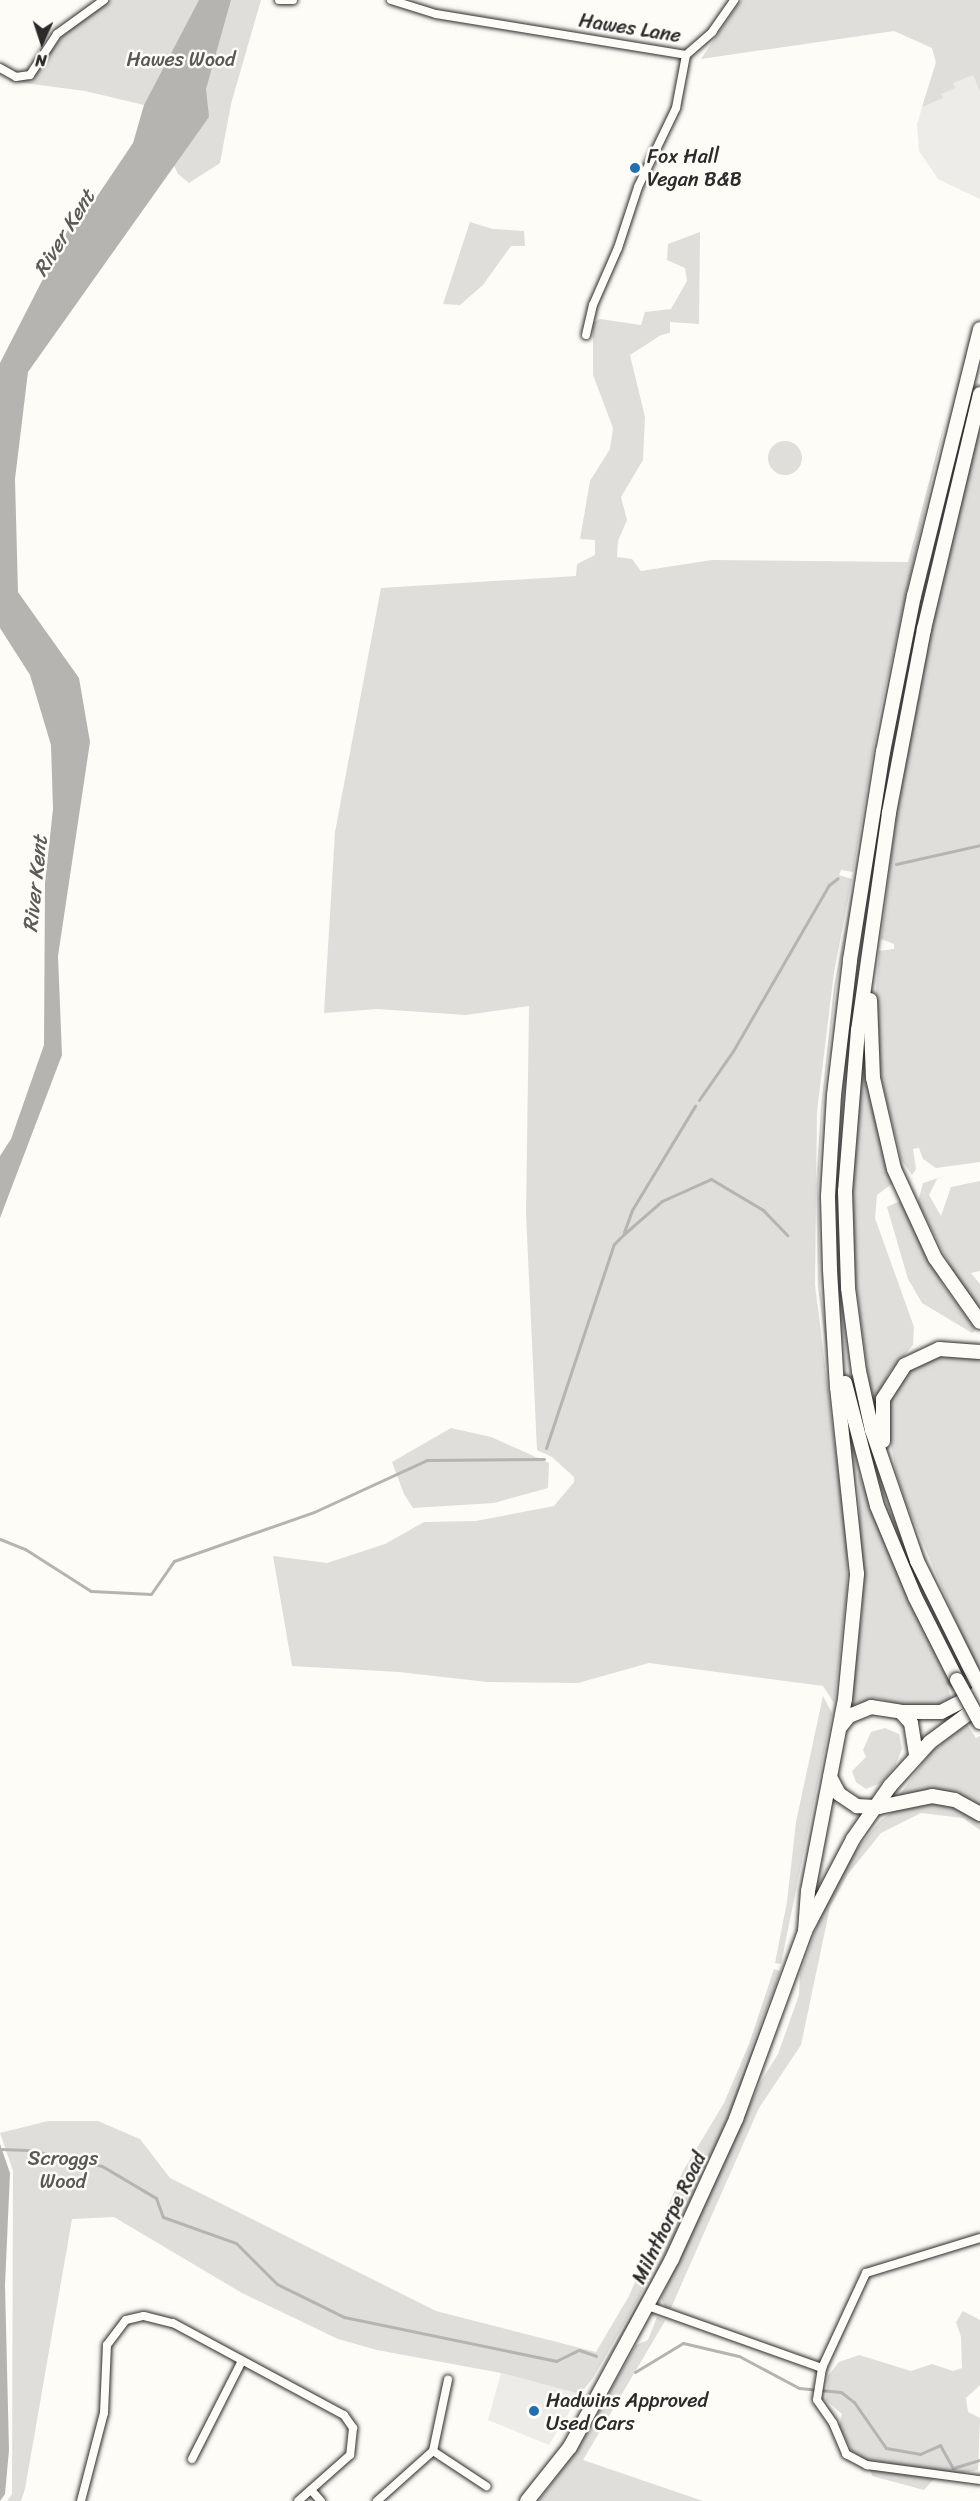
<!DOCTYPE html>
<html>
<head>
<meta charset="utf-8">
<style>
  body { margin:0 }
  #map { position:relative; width:980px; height:2501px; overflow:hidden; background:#fdfcf7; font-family:Sriracha,sans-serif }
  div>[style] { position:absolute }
  .built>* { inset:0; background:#edece8 }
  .green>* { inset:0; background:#dfdeda }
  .round { border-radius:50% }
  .water>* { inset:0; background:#b5b4b1 }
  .stream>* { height:3px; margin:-1.5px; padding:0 1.5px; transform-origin:1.5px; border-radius:1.5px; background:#b5b4b1 }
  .roads { filter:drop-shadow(0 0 2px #2b2b2b) drop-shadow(0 0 2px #2b2b2b) }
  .minor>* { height:8px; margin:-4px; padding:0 4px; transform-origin:4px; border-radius:4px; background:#fdfcf7 }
  .trunk>* { height:14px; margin:-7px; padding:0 7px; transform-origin:7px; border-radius:7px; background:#fdfcf7 }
  .bridges { filter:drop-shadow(0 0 2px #2b2b2b) drop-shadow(0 0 2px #2b2b2b) }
  .trunk-bridge>* { height:14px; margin:-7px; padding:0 7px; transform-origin:7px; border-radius:7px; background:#fdfcf7 }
  .dots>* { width:16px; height:16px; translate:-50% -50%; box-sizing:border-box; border:3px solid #fdfcf7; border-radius:50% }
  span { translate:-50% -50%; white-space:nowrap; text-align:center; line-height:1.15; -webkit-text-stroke:5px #fdfcf7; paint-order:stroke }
  .street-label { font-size:20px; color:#2b2b2b }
  .park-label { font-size:20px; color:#585857 }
  .poi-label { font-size:20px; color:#2b2b2b }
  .left { translate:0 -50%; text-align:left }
  .water-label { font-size:21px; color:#5b5b5a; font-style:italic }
  .north { position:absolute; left:12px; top:12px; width:60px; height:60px; -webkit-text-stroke:4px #fdfcf7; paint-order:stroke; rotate:183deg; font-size:16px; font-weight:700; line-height:24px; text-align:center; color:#2b2b2b }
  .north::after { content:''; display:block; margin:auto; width:21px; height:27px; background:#2b2b2b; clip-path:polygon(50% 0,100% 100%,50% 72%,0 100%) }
</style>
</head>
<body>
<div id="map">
  <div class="built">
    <div style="clip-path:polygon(980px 0,980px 199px,938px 179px,919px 151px,917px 124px,936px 62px,932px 47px,924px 41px,894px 31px)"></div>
    <div style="clip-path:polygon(501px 2373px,580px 2394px,549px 2445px,488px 2420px)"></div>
  </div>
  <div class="green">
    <div style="clip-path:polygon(104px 0,261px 0,231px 104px,220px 163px,189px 183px,178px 174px,144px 105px,85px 91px,9px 81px,30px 75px,82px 13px)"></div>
    <div style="clip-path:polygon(741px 0,980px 0,980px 91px,973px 75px,953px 83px,955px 88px,941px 94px,943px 98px,922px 107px,936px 63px,932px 48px,894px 31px,701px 59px)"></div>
    <div style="clip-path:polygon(470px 222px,493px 229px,524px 231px,525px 246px,511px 246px,483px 285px,460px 305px,443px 304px)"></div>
    <div style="clip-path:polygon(700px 232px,699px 324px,670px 322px,670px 333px,661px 335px,630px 355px,645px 417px,643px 460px,621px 497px,627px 520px,618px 541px,617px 557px,632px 559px,641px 571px,712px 560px,908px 562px,946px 417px,879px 716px,853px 872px,841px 870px,839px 875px,852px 879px,834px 972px,817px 1112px,815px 1285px,847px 1544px,847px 1591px,834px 1703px,823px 1686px,649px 1663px,578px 1683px,487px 1682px,399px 1672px,292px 1666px,273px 1556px,327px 1563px,385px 1544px,424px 1522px,476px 1521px,554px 1506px,574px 1482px,574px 1477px,552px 1457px,537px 1450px,526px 1214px,529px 1006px,466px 1015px,377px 1009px,324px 1013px,335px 832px,381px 588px,576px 576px,577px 564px,595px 555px,595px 540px,580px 539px,590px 481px,610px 449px,613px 428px,593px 375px,593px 323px,600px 319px,641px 325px,645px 312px,671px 309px,687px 281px,685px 268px,667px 260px,668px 244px)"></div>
    <div style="clip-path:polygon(951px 412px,905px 611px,857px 872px,886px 696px,920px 539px)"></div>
    <div style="clip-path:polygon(980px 412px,980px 1162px,936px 1168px,923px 1159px,919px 1148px,913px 1149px,916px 1169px,912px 1175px,902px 1161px,884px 1089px,876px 1051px,875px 999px,879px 951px,894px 949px,894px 944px,881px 939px,901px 779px,926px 646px)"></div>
    <div class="round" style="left:768px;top:441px;width:34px;height:34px"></div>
    <div style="clip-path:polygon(855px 880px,836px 986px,822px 1109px,818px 1190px,820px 1288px,846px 1480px,851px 1555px,846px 1655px,837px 1704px,846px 1636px,850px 1555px,845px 1480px,818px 1288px,816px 1182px,821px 1109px,834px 986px)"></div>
    <div style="clip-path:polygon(865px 1052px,870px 1099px,893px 1183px,877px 1195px,875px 1218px,914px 1327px,913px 1345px,888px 1374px,876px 1404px,872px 1405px,852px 1253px,853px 1149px,861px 1053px)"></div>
    <div style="clip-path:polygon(945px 1176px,937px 1179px,929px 1195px,941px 1216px,951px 1187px,980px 1181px,980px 1271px,971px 1273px,980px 1284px,980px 1313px,955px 1275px,918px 1202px,923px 1183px)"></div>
    <div style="clip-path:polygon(900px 1201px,943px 1285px,976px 1330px,972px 1333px,922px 1303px,908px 1279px,887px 1207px)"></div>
    <div style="clip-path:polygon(934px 1356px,980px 1359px,980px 1668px,976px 1669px,907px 1505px,896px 1472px,886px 1418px,889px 1398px,909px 1370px)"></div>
    <div style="clip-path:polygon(451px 1428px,491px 1437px,549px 1463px,548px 1488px,494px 1503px,413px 1508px,404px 1494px,392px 1462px)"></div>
    <div style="clip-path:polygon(858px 1472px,892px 1560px,951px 1683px,947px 1686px,952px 1700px,943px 1704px,909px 1707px,876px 1698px,850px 1705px,862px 1611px)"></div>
    <div style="clip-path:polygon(898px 1537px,967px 1674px,961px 1678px,922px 1599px)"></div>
    <div style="clip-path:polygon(823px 1696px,832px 1713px,781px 1964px,775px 1963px,787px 1902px,796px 1822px)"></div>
    <div style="clip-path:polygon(967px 1724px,976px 1738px,980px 1736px,980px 1809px,898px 1797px,931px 1752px)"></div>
    <div style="clip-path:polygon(885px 1728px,899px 1734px,902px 1749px,895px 1766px,881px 1783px,866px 1789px,856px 1782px,852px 1771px,866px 1757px,863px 1750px,871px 1732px)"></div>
    <div style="clip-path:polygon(929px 1802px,956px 1807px,980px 1821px,980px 1830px,963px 1818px,921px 1813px,881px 1833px,848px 1874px,830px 1907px,801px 2045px,759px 2108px,671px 2308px,666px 2309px,661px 2298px,760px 2083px,778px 2054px,799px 1995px,800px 1974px,825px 1904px,853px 1854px,881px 1820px,898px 1808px)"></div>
    <div style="clip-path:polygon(774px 1969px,780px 1971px,775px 1987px,713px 2147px,783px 1972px,751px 2064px,692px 2201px,638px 2309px,595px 2379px,652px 2278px,712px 2147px,638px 2300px,593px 2378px,580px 2394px,501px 2373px,377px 2350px,338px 2339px,242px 2293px,114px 2217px,72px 2219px,25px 2489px,21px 2501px,7px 2501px,12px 2494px,13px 2171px,0 2133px,48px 2121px,98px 2121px,140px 2139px,170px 2178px,436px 2311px,596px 2352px,629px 2296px,683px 2171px,724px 2103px,749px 2044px)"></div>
    <div style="clip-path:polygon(963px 2311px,980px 2320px,980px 2385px,966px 2398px,968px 2412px,980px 2418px,978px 2470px,934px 2479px,924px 2490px,872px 2476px,869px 2462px,852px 2451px,839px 2426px,842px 2414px,826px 2400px,828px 2376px,839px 2362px,859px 2355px,911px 2371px,932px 2364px,953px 2371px,962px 2368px,961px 2337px,956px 2322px)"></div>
    <div style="clip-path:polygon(657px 2317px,665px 2321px,583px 2460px,703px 2501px,538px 2501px,575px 2453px,636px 2345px,648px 2340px)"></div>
  </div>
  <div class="water">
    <div style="clip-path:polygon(199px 0,231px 0,206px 89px,209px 117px,28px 372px,15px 479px,18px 592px,79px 678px,90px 742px,58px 956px,62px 1055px,0 1218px,0 1156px,11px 1139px,44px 1045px,45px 883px,53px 809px,51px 745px,30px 675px,0 628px,0 363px,70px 226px,96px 198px,133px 143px,144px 105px)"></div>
    <div style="clip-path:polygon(0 2144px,10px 2173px,5px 2285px,9px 2450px,5px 2494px,0 2501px)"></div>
  </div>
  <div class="stream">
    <div style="left:896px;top:864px;width:86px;rotate:-12.7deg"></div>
    <div style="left:699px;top:1100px;width:60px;rotate:-55.2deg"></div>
    <div style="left:733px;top:1051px;width:192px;rotate:-60deg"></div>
    <div style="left:829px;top:885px;width:11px;rotate:-38deg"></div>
    <div style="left:624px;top:1232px;width:23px;rotate:-70deg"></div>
    <div style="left:632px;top:1210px;width:122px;rotate:-58.8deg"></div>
    <div style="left:546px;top:1448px;width:215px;rotate:-71.6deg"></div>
    <div style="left:614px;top:1244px;width:14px;rotate:-45deg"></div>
    <div style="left:624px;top:1234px;width:50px;rotate:-41deg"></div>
    <div style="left:662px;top:1201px;width:54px;rotate:-24.2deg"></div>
    <div style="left:711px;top:1179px;width:61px;rotate:30.8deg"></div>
    <div style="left:763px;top:1210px;width:35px;rotate:46deg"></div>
    <div style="left:0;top:1539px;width:27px;rotate:22deg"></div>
    <div style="left:25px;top:1549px;width:78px;rotate:32.5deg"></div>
    <div style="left:91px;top:1591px;width:60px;rotate:2.9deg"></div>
    <div style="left:151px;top:1594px;width:40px;rotate:-55.1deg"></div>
    <div style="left:174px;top:1561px;width:148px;rotate:-19.3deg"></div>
    <div style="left:314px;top:1512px;width:124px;rotate:-24.7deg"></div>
    <div style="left:427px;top:1460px;width:117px;rotate:-0.5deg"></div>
    <div style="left:0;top:2149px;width:29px;rotate:2deg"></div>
    <div style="left:29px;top:2150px;width:75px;rotate:12.4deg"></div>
    <div style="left:102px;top:2166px;width:63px;rotate:30.7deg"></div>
    <div style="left:156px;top:2198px;width:20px;rotate:70deg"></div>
    <div style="left:163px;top:2217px;width:77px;rotate:19.6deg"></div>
    <div style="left:236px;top:2243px;width:58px;rotate:45deg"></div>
    <div style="left:277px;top:2284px;width:75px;rotate:26.2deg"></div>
    <div style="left:344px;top:2317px;width:217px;rotate:11.7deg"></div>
    <div style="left:556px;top:2361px;width:25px;rotate:-26deg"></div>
    <div style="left:579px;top:2350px;width:18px;rotate:19deg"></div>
    <div style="left:635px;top:2372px;width:56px;rotate:-31.1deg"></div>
    <div style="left:683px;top:2343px;width:57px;rotate:13.1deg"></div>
    <div style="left:739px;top:2356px;width:68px;rotate:28.1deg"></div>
    <div style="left:799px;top:2388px;width:42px;rotate:5.4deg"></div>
    <div style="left:841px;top:2392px;width:16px;rotate:38deg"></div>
    <div style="left:854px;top:2402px;width:56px;rotate:55.2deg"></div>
    <div style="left:886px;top:2448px;width:35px;rotate:10deg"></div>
    <div style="left:920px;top:2454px;width:22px;rotate:-24deg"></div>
    <div style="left:940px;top:2445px;width:26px;rotate:61deg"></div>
    <div style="left:953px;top:2468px;width:28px;rotate:-17deg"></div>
  </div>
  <div class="roads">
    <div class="minor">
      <div style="left:279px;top:0;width:14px"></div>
      <div style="left:391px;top:0;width:47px;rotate:17.3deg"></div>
      <div style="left:436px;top:14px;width:253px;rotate:9.3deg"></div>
      <div style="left:686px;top:55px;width:35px;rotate:-41deg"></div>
      <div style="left:712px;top:32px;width:39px;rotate:-55deg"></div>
      <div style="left:0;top:68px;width:18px;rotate:29deg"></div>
      <div style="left:16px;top:77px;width:14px;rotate:-8deg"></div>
      <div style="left:30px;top:75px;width:49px;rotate:-56.6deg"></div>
      <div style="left:57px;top:34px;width:58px;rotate:-35.9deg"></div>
      <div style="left:586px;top:335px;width:31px;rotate:-77deg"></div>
      <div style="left:593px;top:305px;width:62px;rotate:-66.3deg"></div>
      <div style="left:618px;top:248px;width:64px;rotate:-71.8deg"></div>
      <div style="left:638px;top:187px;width:88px;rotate:-64.3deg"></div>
      <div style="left:676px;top:108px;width:54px;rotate:-79.3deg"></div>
      <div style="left:980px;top:2238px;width:119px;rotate:162.9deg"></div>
      <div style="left:866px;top:2273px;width:105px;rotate:114.9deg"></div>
      <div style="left:822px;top:2368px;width:32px;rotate:99deg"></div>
      <div style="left:817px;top:2400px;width:28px;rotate:55deg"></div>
      <div style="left:833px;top:2423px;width:34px;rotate:67deg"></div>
      <div style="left:846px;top:2454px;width:24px;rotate:28deg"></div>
      <div style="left:867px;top:2465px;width:114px;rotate:7.6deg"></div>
      <div style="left:648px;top:2306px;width:185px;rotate:19.6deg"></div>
      <div style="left:433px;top:2451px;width:64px;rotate:33.4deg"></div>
      <div style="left:192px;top:2459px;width:110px;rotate:-63deg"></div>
      <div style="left:311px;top:2490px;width:15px;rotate:48deg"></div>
      <div style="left:81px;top:2501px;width:91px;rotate:-75.4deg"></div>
      <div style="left:104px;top:2413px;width:68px;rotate:-87.5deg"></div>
      <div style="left:107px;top:2345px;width:31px;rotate:-53deg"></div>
      <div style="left:126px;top:2320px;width:18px;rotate:-13deg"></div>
      <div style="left:144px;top:2316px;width:30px;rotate:14deg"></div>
      <div style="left:173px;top:2323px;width:194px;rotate:28.3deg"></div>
      <div style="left:344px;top:2415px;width:16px;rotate:55deg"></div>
      <div style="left:353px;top:2428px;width:27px;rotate:96deg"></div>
      <div style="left:350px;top:2455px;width:69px;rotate:138.5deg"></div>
      <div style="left:377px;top:2501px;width:75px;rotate:-41.8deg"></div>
      <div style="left:433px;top:2451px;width:73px;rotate:-78.1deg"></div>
    </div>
    <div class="trunk">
      <div style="left:980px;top:394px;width:242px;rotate:103.4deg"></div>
      <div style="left:924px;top:629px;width:187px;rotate:100.8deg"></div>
      <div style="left:889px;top:813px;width:219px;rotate:98.1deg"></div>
      <div style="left:858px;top:1030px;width:162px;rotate:94.6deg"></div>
      <div style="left:845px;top:1191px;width:97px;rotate:88.2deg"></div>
      <div style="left:848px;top:1288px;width:84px;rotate:82.5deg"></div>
      <div style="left:859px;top:1371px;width:60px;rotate:77.6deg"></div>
      <div style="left:872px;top:1430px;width:139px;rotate:71deg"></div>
      <div style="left:917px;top:1561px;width:142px;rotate:63.6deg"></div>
      <div style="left:870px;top:1000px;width:78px;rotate:87.8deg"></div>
      <div style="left:873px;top:1078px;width:93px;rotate:77deg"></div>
      <div style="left:894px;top:1169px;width:98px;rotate:65.3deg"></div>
      <div style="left:935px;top:1258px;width:78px;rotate:54.9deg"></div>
      <div style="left:845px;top:1383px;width:127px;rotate:75.4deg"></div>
      <div style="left:877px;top:1506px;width:99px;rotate:67.3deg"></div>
      <div style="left:915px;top:1597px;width:93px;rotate:63.2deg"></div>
      <div style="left:883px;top:1441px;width:42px;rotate:-90deg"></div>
      <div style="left:883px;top:1399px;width:40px;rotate:-57.1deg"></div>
      <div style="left:905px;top:1365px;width:38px;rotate:-25deg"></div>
      <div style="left:939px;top:1349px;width:41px;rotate:4.2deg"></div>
      <div style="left:901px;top:1712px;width:15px;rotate:48deg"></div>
      <div style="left:911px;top:1723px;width:31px;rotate:81deg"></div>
      <div style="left:840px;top:1727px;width:14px;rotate:-51deg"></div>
      <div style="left:849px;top:1716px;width:24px;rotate:-22deg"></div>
      <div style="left:871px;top:1707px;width:30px;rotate:9deg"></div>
      <div style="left:901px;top:1712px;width:40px"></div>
      <div style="left:941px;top:1712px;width:44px;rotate:-27.1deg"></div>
      <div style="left:830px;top:1777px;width:19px;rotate:62deg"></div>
      <div style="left:839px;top:1794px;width:22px;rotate:34deg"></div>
      <div style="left:857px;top:1806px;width:22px;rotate:3deg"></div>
      <div style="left:879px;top:1807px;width:54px;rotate:-11.7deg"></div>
      <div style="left:932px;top:1796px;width:23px;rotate:10deg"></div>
      <div style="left:955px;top:1800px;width:29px;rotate:29deg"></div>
      <div style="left:805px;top:1931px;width:104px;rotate:-62.4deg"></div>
      <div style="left:853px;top:1839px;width:65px;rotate:-55.1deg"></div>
      <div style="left:890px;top:1786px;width:59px;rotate:-47.7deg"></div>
      <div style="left:930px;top:1742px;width:62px;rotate:-36.5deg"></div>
      <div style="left:527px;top:2501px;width:69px;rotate:-51.5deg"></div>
      <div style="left:570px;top:2447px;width:214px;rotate:-61.5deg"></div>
      <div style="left:672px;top:2259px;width:154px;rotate:-65.4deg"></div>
      <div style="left:736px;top:2119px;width:200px;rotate:-69.8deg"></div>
      <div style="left:805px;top:1931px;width:40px;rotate:-85.7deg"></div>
      <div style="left:808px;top:1891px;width:196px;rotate:-79.1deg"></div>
      <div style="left:845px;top:1699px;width:126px;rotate:-84.5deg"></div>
      <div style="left:857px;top:1574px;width:187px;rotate:-96.1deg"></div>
      <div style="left:837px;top:1388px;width:119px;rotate:-93.4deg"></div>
      <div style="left:830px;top:1269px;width:73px;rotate:-91.6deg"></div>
      <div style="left:828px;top:1196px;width:101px;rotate:-86.6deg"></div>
      <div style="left:834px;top:1095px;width:136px;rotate:-83.2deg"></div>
      <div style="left:850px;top:960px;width:211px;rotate:-81deg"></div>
      <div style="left:883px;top:752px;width:159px;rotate:-78.8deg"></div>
      <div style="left:914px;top:596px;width:275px;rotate:-76.1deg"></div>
    </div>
  </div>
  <div class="bridges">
    <div class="trunk-bridge">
      <div style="left:957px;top:1680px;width:48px;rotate:61.3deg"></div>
    </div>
  </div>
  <div class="dots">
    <div style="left:635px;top:168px;background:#1f6fb2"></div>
    <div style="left:534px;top:2411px;background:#1f6fb2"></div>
  </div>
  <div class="street-label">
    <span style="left:630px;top:28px;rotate:9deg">Hawes Lane</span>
    <span style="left:669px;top:2218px;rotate:-64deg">Milnthorpe Road</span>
  </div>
  <div class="park-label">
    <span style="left:181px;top:59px">Hawes Wood</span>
    <span style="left:63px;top:2170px">Scroggs<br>Wood</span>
  </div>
  <div class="poi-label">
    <span class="left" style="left:647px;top:168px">Fox Hall<br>Vegan B&amp;B</span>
    <span class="left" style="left:546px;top:2412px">Hadwins Approved<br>Used Cars</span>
  </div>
  <div class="water-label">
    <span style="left:64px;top:233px;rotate:-58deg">River Kent</span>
    <span style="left:35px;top:884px;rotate:-84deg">River Kent</span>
  </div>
  <div class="north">N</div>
</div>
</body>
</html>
